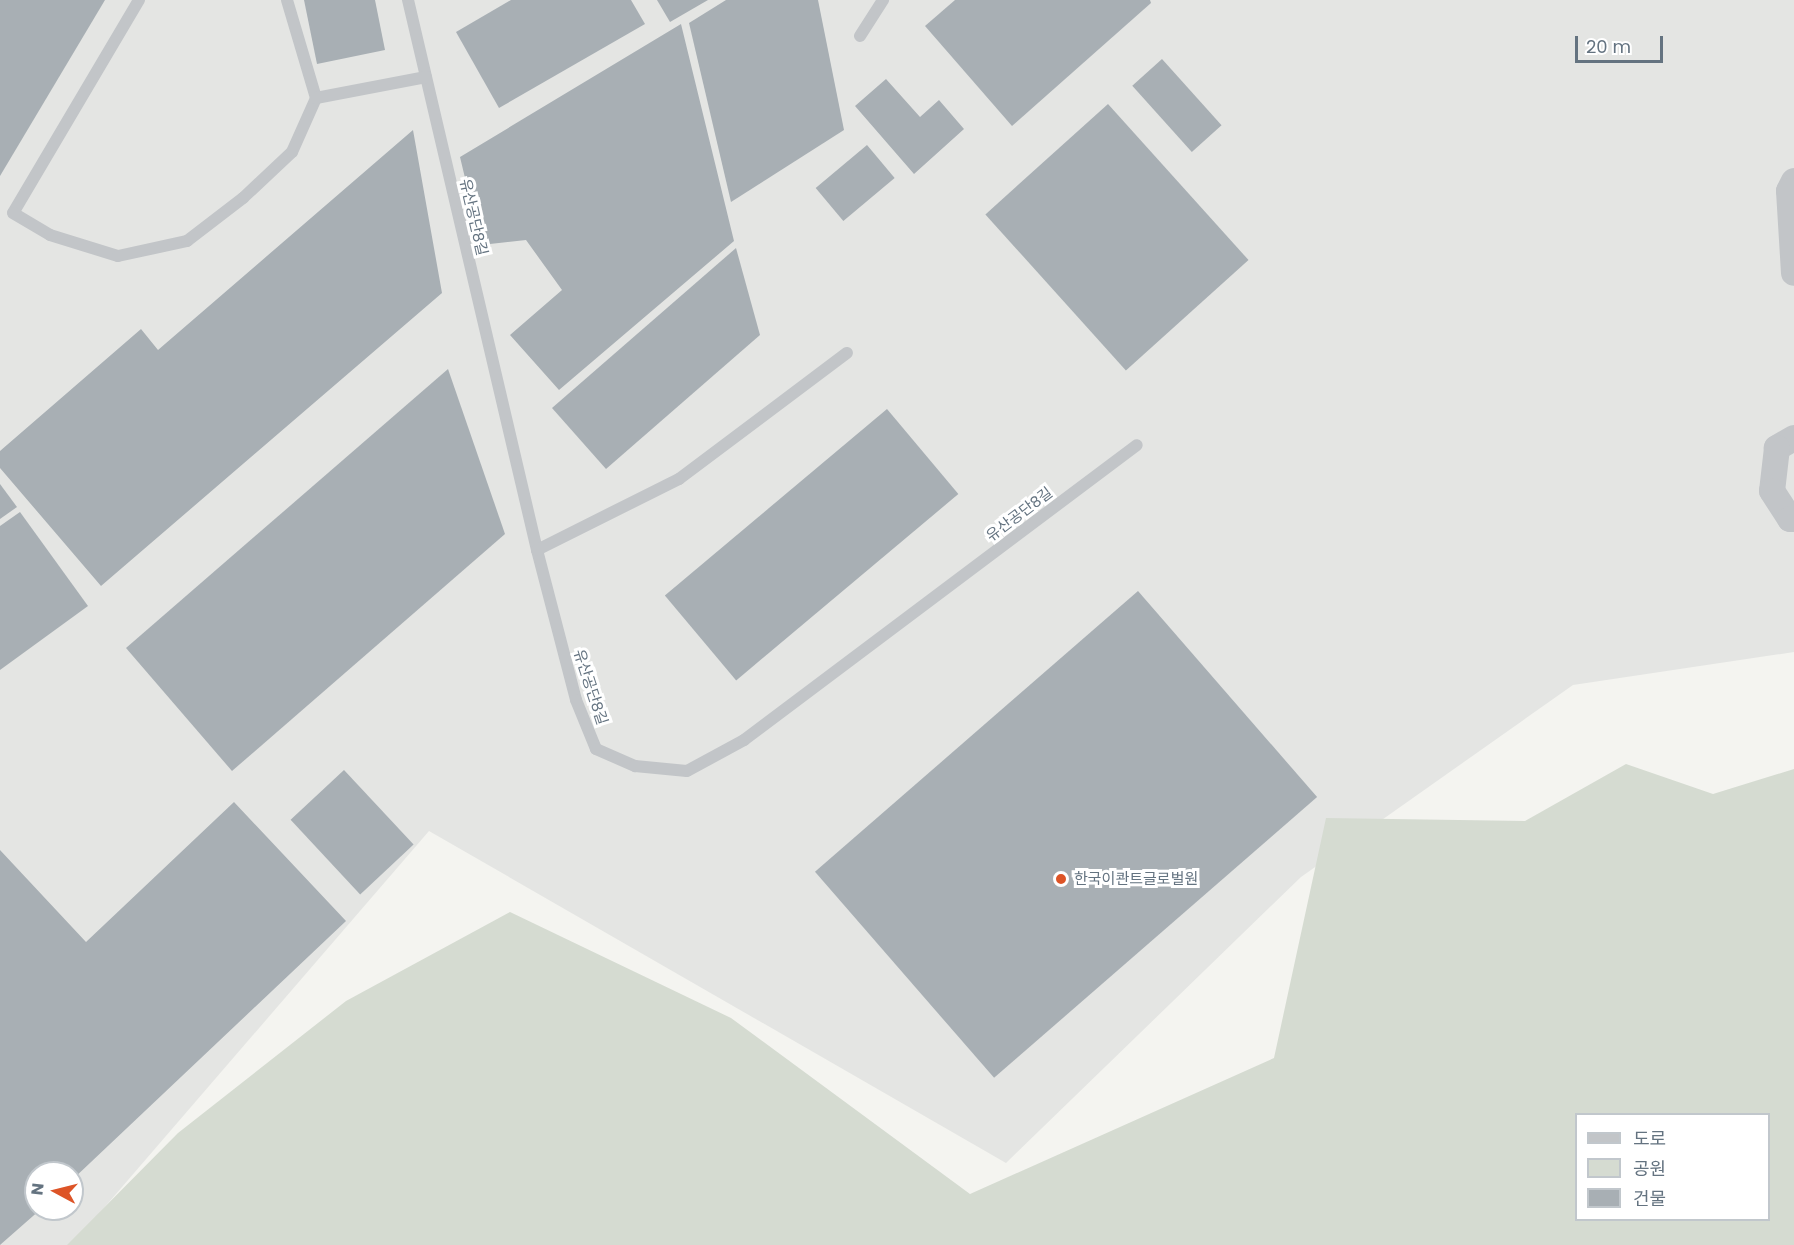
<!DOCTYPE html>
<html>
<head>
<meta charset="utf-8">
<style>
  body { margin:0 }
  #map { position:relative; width:1794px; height:1245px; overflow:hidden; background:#f4f4f0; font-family:Poppins,"Noto Sans KR",sans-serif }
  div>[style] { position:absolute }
  .built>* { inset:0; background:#e4e5e3 }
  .green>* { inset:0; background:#d5dbd1 }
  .building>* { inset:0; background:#a8afb4; transform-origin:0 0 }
  .lane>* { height:12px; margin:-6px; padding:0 6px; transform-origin:6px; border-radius:6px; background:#c2c5c8 }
  .street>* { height:26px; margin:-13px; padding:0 13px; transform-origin:13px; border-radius:13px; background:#c2c5c8 }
  .dots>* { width:16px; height:16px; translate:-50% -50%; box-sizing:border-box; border:3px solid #fff; border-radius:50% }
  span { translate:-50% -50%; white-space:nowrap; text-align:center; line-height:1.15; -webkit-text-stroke:6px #fff; paint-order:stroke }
  .street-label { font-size:15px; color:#647380 }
  .poi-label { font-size:15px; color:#647380 }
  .left { translate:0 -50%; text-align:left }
  .legend { position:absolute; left:1575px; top:1113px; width:195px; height:108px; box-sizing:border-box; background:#fff; border:2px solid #c1c7cc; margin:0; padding:8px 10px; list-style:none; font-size:18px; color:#647380 }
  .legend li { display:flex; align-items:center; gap:12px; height:30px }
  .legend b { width:30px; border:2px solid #c1c7cc }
  .north { position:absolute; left:24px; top:1161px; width:60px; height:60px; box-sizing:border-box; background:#fff; border:2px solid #c1c7cc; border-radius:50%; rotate:277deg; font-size:16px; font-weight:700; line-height:24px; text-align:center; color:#647380 }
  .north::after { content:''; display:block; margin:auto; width:21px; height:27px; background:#dd5427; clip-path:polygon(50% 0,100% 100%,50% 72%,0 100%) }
  .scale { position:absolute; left:1575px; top:36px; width:88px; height:27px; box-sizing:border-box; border:3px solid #647380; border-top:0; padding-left:8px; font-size:18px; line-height:21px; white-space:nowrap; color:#647380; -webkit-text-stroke:4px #fff; paint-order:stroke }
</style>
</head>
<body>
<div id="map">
  <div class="built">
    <div style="clip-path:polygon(evenodd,0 0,1794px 0,1794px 652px,1573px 685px,1301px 877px,1006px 1163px,429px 831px,72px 1245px,0 1245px,0 0,36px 1173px,72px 1173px,72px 1209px,36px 1209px,36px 1173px)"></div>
  </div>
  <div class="green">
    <div style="clip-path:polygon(evenodd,1626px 764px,1713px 794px,1794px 769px,1794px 1245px,67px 1245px,178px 1133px,346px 1001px,510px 912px,731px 1018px,970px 1194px,1274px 1058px,1326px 818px,1525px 821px,1626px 764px,1576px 1114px,1768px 1114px,1768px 1220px,1576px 1220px,1576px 1114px)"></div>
  </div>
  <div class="building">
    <div style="clip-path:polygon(0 0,105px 0,0 176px)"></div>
    <div style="clip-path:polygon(304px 0,375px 0,385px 50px,317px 64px)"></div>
    <div style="clip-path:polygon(511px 0,631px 0,645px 24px,499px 108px,456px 32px)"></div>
    <div style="clip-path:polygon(657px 0,708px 0,670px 22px)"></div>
    <div style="clip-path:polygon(726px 0,818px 0,844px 130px,731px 202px,689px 23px)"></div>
    <div style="clip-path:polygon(955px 0,1150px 0,1151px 3px,1012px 126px,925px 26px)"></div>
    <div style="clip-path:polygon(681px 24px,734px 241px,559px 390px,510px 335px,562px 290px,526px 240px,481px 245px,460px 157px)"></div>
    <div style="left:1162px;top:59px;width:89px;height:40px;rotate:48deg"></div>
    <div style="clip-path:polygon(886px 79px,920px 117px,939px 100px,964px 129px,914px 174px,855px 106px)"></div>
    <div style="left:1108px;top:104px;width:210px;height:165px;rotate:48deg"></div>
    <div style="clip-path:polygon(413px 130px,442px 293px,101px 586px,0 468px,0 451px,141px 329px,158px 350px)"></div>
    <div style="left:867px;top:145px;width:43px;height:67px;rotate:50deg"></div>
    <div style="clip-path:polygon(736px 248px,760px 335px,606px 469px,552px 408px)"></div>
    <div style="clip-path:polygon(448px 369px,505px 534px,232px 771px,126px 648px)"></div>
    <div style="left:887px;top:409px;width:111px;height:290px;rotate:50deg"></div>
    <div style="clip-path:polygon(0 484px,17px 507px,0 519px)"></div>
    <div style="clip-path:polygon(20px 512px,88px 606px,0 670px,0 526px)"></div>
    <div style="left:1138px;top:591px;width:273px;height:428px;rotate:49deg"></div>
    <div style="left:344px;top:770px;width:102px;height:73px;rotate:47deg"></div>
    <div style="clip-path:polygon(234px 802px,346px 921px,72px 1180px,72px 1173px,36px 1173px,36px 1209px,41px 1209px,0 1245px,0 850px,86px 942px)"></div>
  </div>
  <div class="lane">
    <div style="left:139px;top:0;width:247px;rotate:120.6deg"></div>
    <div style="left:13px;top:213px;width:43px;rotate:30.7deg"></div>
    <div style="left:50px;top:235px;width:71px;rotate:17.2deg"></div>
    <div style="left:118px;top:256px;width:71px;rotate:-12.3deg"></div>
    <div style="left:187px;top:241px;width:71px;rotate:-37.5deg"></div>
    <div style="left:243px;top:198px;width:67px;rotate:-43.2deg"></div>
    <div style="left:292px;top:152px;width:59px;rotate:-66deg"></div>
    <div style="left:316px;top:98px;width:102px;rotate:-106.5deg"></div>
    <div style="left:408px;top:0;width:565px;rotate:76.8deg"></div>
    <div style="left:537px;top:550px;width:155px;rotate:75.4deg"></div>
    <div style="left:576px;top:700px;width:53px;rotate:67.8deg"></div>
    <div style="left:596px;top:749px;width:43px;rotate:23.6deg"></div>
    <div style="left:635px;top:766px;width:52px;rotate:5.5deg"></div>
    <div style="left:687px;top:771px;width:65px;rotate:-28.5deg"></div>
    <div style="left:744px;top:740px;width:491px;rotate:-36.9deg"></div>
    <div style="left:860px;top:36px;width:43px;rotate:-57.4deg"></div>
    <div style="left:316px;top:98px;width:112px;rotate:-10.8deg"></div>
    <div style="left:537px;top:550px;width:159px;rotate:-26.6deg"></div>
    <div style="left:679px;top:479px;width:210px;rotate:-36.9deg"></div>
  </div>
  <div class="street">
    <div style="left:1794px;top:181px;width:11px;rotate:117deg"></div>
    <div style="left:1789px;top:191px;width:82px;rotate:86.5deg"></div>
    <div style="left:1794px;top:438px;width:20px;rotate:150deg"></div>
    <div style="left:1777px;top:448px;width:43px;rotate:96.6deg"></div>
    <div style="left:1772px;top:491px;width:33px;rotate:57deg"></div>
    <div style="left:1790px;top:519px;width:4px"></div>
  </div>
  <div class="dots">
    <div style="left:1061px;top:879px;background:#dd5427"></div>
  </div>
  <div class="street-label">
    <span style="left:474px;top:217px;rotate:77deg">유산공단8길</span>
    <span style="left:1019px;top:514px;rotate:-37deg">유산공단8길</span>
    <span style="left:591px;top:687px;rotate:72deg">유산공단8길</span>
  </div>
  <div class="poi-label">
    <span class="left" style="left:1074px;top:879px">한국이콴트글로벌원</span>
  </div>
  <ul class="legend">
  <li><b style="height:8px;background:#c2c5c8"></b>도로</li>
  <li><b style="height:16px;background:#d5dbd1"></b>공원</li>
  <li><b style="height:16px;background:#a8afb4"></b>건물</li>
  </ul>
  <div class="north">N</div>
  <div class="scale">20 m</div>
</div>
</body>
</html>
